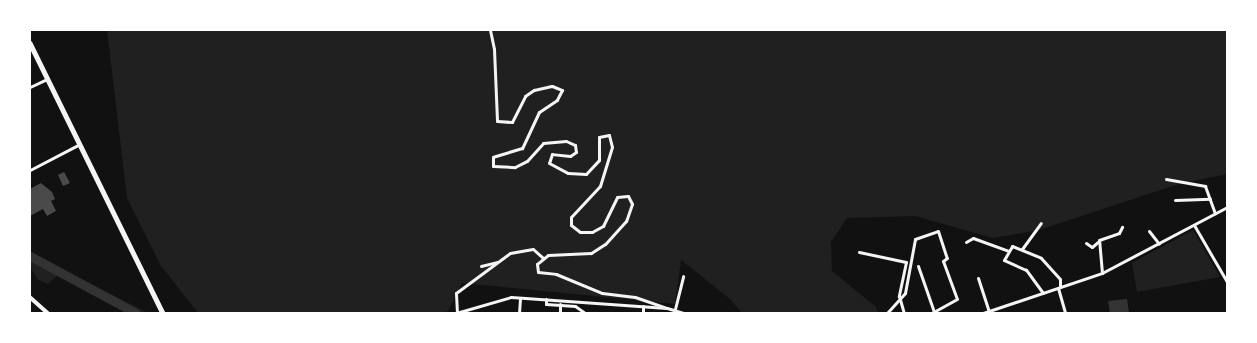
<!DOCTYPE html>
<html>
<head>
<meta charset="utf-8">
<style>
  body { margin:0 }
  #map { position:relative; width:1257px; height:343px; overflow:hidden; background:#111; font-family:"IBM Plex Serif",serif }
  div>[style] { position:absolute }
  .green>* { inset:0; background:#202020 }
  .water>* { inset:0; background:#333 }
  .river>* { height:9px; margin:-4.5px; padding:0 4.5px; transform-origin:4.5px; border-radius:4.5px; background:#333 }
  .building>* { inset:0; background:#4a4a4a }
  .minor>* { height:3px; margin:-1.5px; padding:0 1.5px; transform-origin:1.5px; border-radius:1.5px; background:#f5f5f5 }
  .tertiary>* { height:3.5px; margin:-1.75px; padding:0 1.75px; transform-origin:1.75px; border-radius:1.75px; background:#f5f5f5 }
  .primary>* { height:4.5px; margin:-2.25px; padding:0 2.25px; transform-origin:2.25px; border-radius:2.25px; background:#f5f5f5 }
  span { translate:-50% -50%; white-space:nowrap; text-align:center; line-height:1.15; -webkit-text-stroke:4px #fff; paint-order:stroke }
  .frame { position:absolute; inset:0; border:31px solid #fff; pointer-events:none }
</style>
</head>
<body>
<div id="map">
  <div class="green">
    <div style="clip-path:polygon(107px 30px,1227px 30px,1227px 174px,1179px 184px,1039px 230px,993px 238px,915px 216px,847px 218px,831px 242px,832px 271px,876px 307px,878px 313px,742px 313px,730px 299px,681px 260px,675px 304px,462px 283px,448px 311px,441px 313px,198px 313px,161px 266px,127px 198px)"></div>
    <div style="clip-path:polygon(1193px 230px,1220px 277px,1137px 292px,1132px 263px)"></div>
    <div style="clip-path:polygon(30px 252px,66px 271px,148px 313px,131px 312px,57px 276px,48px 284px,38px 280px,30px 267px)"></div>
  </div>
  <div class="water">
    <div style="clip-path:polygon(1127px 299px,1129px 313px,1110px 313px,1108px 301px)"></div>
  </div>
  <div class="river">
    <div style="left:30px;top:256px;width:120px;rotate:28.3deg"></div>
  </div>
  <div class="building">
    <div style="clip-path:polygon(64px 172px,70px 183px,63px 186px,58px 175px)"></div>
    <div style="clip-path:polygon(41px 183px,52px 192px,55px 199px,51px 201px,56px 211px,47px 216px,43px 209px,30px 216px,30px 189px)"></div>
  </div>
  <div class="minor">
    <div style="left:490px;top:30px;width:19px;rotate:78deg"></div>
    <div style="left:494px;top:49px;width:72px;rotate:87.6deg"></div>
    <div style="left:497px;top:121px;width:15px;rotate:4deg"></div>
    <div style="left:512px;top:122px;width:29px;rotate:-63deg"></div>
    <div style="left:525px;top:96px;width:11px;rotate:-34deg"></div>
    <div style="left:534px;top:90px;width:18px;rotate:-13deg"></div>
    <div style="left:552px;top:86px;width:11px;rotate:22deg"></div>
    <div style="left:562px;top:90px;width:11px;rotate:117deg"></div>
    <div style="left:557px;top:100px;width:22px;rotate:146deg"></div>
    <div style="left:539px;top:112px;width:40px;rotate:115deg"></div>
    <div style="left:522px;top:148px;width:30px;rotate:163deg"></div>
    <div style="left:493px;top:157px;width:9px;rotate:90deg"></div>
    <div style="left:493px;top:166px;width:22px;rotate:3deg"></div>
    <div style="left:515px;top:167px;width:13px;rotate:-27deg"></div>
    <div style="left:527px;top:161px;width:24px;rotate:-48deg"></div>
    <div style="left:543px;top:143px;width:23px;rotate:-5deg"></div>
    <div style="left:566px;top:141px;width:10px;rotate:24deg"></div>
    <div style="left:575px;top:145px;width:7px;rotate:82deg"></div>
    <div style="left:576px;top:152px;width:7px;rotate:146deg"></div>
    <div style="left:570px;top:156px;width:18px;rotate:-174deg"></div>
    <div style="left:552px;top:154px;width:9px;rotate:108deg"></div>
    <div style="left:549px;top:163px;width:21px;rotate:28deg"></div>
    <div style="left:568px;top:173px;width:18px;rotate:3deg"></div>
    <div style="left:586px;top:174px;width:19px;rotate:-47deg"></div>
    <div style="left:599px;top:160px;width:23px;rotate:-90deg"></div>
    <div style="left:599px;top:137px;width:10px;rotate:-11deg"></div>
    <div style="left:609px;top:135px;width:12px;rotate:76deg"></div>
    <div style="left:612px;top:147px;width:41px;rotate:107.1deg"></div>
    <div style="left:600px;top:186px;width:42px;rotate:133.1deg"></div>
    <div style="left:571px;top:217px;width:8px;rotate:90deg"></div>
    <div style="left:571px;top:225px;width:11px;rotate:38deg"></div>
    <div style="left:580px;top:232px;width:12px"></div>
    <div style="left:592px;top:232px;width:13px;rotate:-29deg"></div>
    <div style="left:603px;top:226px;width:32px;rotate:-64deg"></div>
    <div style="left:617px;top:197px;width:11px;rotate:-5deg"></div>
    <div style="left:628px;top:196px;width:9px;rotate:63deg"></div>
    <div style="left:632px;top:204px;width:18px;rotate:109deg"></div>
    <div style="left:626px;top:221px;width:31px;rotate:132deg"></div>
    <div style="left:605px;top:244px;width:17px;rotate:147deg"></div>
    <div style="left:591px;top:253px;width:43px;rotate:177.3deg"></div>
    <div style="left:548px;top:255px;width:14px;rotate:141deg"></div>
    <div style="left:537px;top:264px;width:8px;rotate:83deg"></div>
    <div style="left:538px;top:272px;width:18px;rotate:6deg"></div>
    <div style="left:556px;top:274px;width:50px;rotate:22.4deg"></div>
    <div style="left:602px;top:293px;width:33px;rotate:7deg"></div>
    <div style="left:635px;top:297px;width:34px;rotate:19deg"></div>
    <div style="left:30px;top:87px;width:19px;rotate:-25deg"></div>
    <div style="left:30px;top:170px;width:56px;rotate:-27.5deg"></div>
    <div style="left:1166px;top:179px;width:40px;rotate:10deg"></div>
    <div style="left:1205px;top:186px;width:29px;rotate:70deg"></div>
    <div style="left:1175px;top:200px;width:35px;rotate:-2deg"></div>
    <div style="left:1194px;top:225px;width:66px;rotate:59.9deg"></div>
    <div style="left:1149px;top:231px;width:16px;rotate:52deg"></div>
    <div style="left:966px;top:242px;width:8px;rotate:-30deg"></div>
    <div style="left:973px;top:238px;width:37px;rotate:20deg"></div>
    <div style="left:1086px;top:243px;width:7px;rotate:34deg"></div>
    <div style="left:1092px;top:247px;width:9px;rotate:-41deg"></div>
    <div style="left:1022px;top:249px;width:32px;rotate:-54deg"></div>
    <div style="left:859px;top:252px;width:48px;rotate:12deg"></div>
    <div style="left:906px;top:262px;width:35px;rotate:102deg"></div>
    <div style="left:899px;top:296px;width:18px;rotate:74deg"></div>
    <div style="left:481px;top:266px;width:16px;rotate:-14deg"></div>
    <div style="left:918px;top:266px;width:49px;rotate:70.8deg"></div>
    <div style="left:1102px;top:273px;width:33px;rotate:-95deg"></div>
    <div style="left:1099px;top:240px;width:21px;rotate:-19deg"></div>
    <div style="left:1119px;top:233px;width:7px;rotate:-63deg"></div>
    <div style="left:978px;top:278px;width:35px;rotate:72deg"></div>
    <div style="left:1058px;top:288px;width:26px;rotate:74deg"></div>
    <div style="left:1043px;top:293px;width:29px;rotate:-126deg"></div>
    <div style="left:1026px;top:270px;width:24px;rotate:-156deg"></div>
    <div style="left:1004px;top:260px;width:16px;rotate:-60deg"></div>
    <div style="left:1012px;top:246px;width:31px;rotate:22deg"></div>
    <div style="left:1041px;top:258px;width:28px;rotate:48deg"></div>
    <div style="left:1060px;top:279px;width:8px;rotate:90deg"></div>
    <div style="left:546px;top:299px;width:5px;rotate:90deg"></div>
    <div style="left:546px;top:304px;width:29px;rotate:4deg"></div>
    <div style="left:575px;top:306px;width:12px;rotate:35deg"></div>
    <div style="left:456px;top:313px;width:57px;rotate:-16.2deg"></div>
    <div style="left:511px;top:297px;width:156px;rotate:4deg"></div>
    <div style="left:667px;top:308px;width:17px;rotate:17deg"></div>
    <div style="left:457px;top:313px;width:20px;rotate:-93deg"></div>
    <div style="left:456px;top:293px;width:67px;rotate:-36.5deg"></div>
    <div style="left:510px;top:253px;width:23px;rotate:-10deg"></div>
    <div style="left:533px;top:249px;width:13px;rotate:42deg"></div>
    <div style="left:519px;top:313px;width:15px;rotate:-86deg"></div>
    <div style="left:560px;top:313px;width:9px;rotate:-90deg"></div>
    <div style="left:643px;top:313px;width:7px;rotate:-90deg"></div>
    <div style="left:674px;top:313px;width:38px;rotate:-76deg"></div>
    <div style="left:887px;top:313px;width:27px;rotate:-48deg"></div>
    <div style="left:905px;top:293px;width:55px;rotate:-79.5deg"></div>
    <div style="left:915px;top:239px;width:24px;rotate:-19deg"></div>
    <div style="left:938px;top:231px;width:28px;rotate:72deg"></div>
    <div style="left:947px;top:258px;width:5px;rotate:143deg"></div>
    <div style="left:943px;top:261px;width:40px;rotate:69.8deg"></div>
    <div style="left:957px;top:299px;width:29px;rotate:151deg"></div>
    <div style="left:983px;top:313px;width:126px;rotate:-18.6deg"></div>
    <div style="left:1102px;top:273px;width:141px;rotate:-27.8deg"></div>
  </div>
  <div class="tertiary">
    <div style="left:30px;top:297px;width:24px;rotate:42deg"></div>
  </div>
  <div class="primary">
    <div style="left:30px;top:43px;width:301px;rotate:63.8deg"></div>
  </div>
  <div class="frame"></div>
</div>
</body>
</html>
